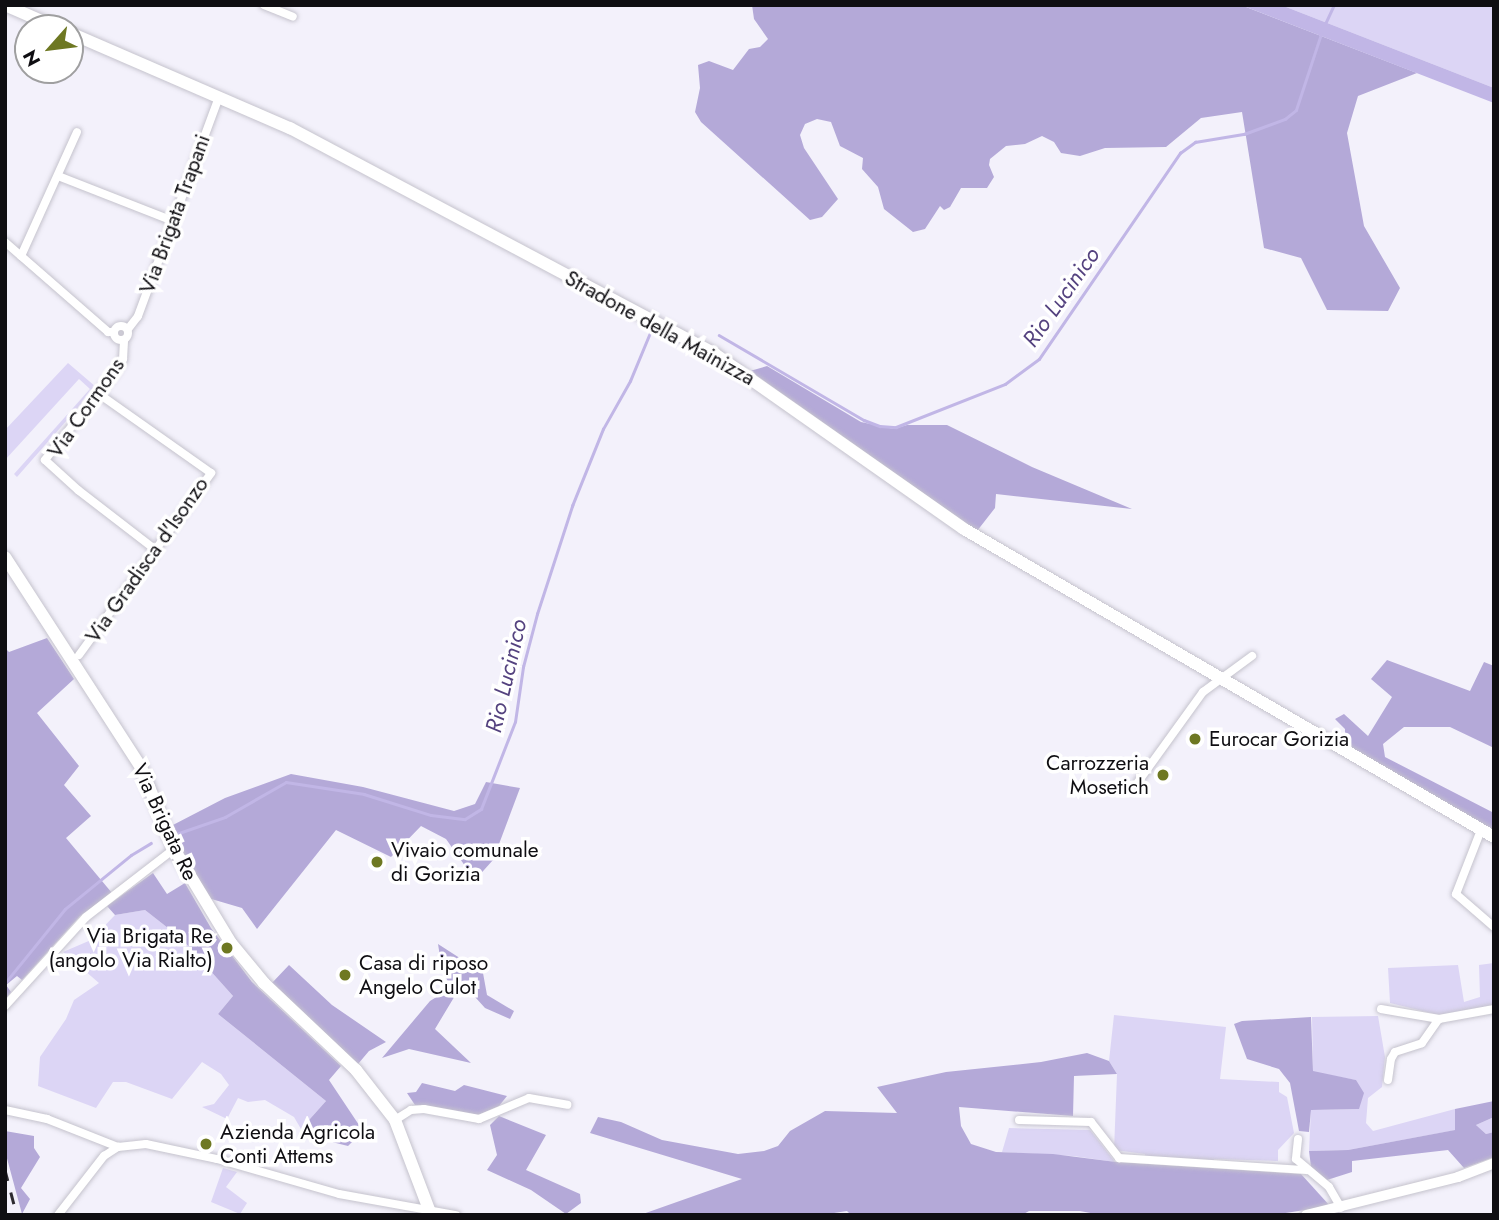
<!DOCTYPE html>
<html>
<head>
<meta charset="utf-8">
<style>
  body { margin:0 }
  #map { position:relative; width:1499px; height:1220px; overflow:hidden; background:#f3f1fb; font-family:Jost,sans-serif }
  div>[style] { position:absolute }
  .green>* { inset:0; background:#dcd5f5 }
  .forest>* { inset:0; background:#b4a9d8 }
  .water>* { inset:0; background:#c1b6e6 }
  .stream>* { height:2.5px; margin:-1.25px; padding:0 1.25px; transform-origin:1.25px; border-radius:1.25px; background:#c1b6e6 }
  .roads { filter:drop-shadow(0 0 2px #c5c3cd) drop-shadow(0 0 2px #c5c3cd) }
  .street>* { height:8px; margin:-4px; padding:0 4px; transform-origin:4px; border-radius:4px; background:#fff }
  .street>.ring { margin:-4px; padding:0; box-sizing:content-box; background:none; border:8px solid #fff; border-radius:50% }
  .secondary>* { height:10px; margin:-5px; padding:0 5px; transform-origin:5px; border-radius:5px; background:#fff }
  .primary>* { height:12px; margin:-6px; padding:0 6px; transform-origin:6px; border-radius:6px; background:#fff }
  .rail>* { height:2.5px; margin-top:-1.25px; transform-origin:0; background:repeating-linear-gradient(90deg,#2d2b30 0 12px,transparent 0 24px) }
  .dots>* { width:19px; height:19px; translate:-50% -50%; box-sizing:border-box; border:4px solid #fff; border-radius:50% }
  span { translate:-50% -50%; white-space:nowrap; text-align:center; line-height:1.15; -webkit-text-stroke:7px #fff; paint-order:stroke }
  .street-label { font-size:21px; color:#0f0e12 }
  .poi-label { font-size:21px; color:#0f0e12 }
  .left { translate:0 -50%; text-align:left }
  .right { translate:-100% -50%; text-align:right }
  .water-label { font-size:23px; color:#54427f; font-style:italic }
  .frame { position:absolute; inset:0; border:7px solid #0f0e12; pointer-events:none }
  .north { position:absolute; left:14px; top:14px; width:70px; height:70px; box-sizing:border-box; background:#fff; border:2px solid #9f9fa0; border-radius:50%; rotate:242deg; font-size:19px; font-weight:700; line-height:28px; text-align:center; color:#0f0e12 }
  .north::after { content:''; display:block; margin:auto; width:24px; height:32px; background:#6e7822; clip-path:polygon(50% 0,100% 100%,50% 72%,0 100%) }
</style>
</head>
<body>
<div id="map">
  <div class="green">
    <div style="clip-path:polygon(1281px 5px,1494px 5px,1494px 88px)"></div>
    <div style="clip-path:polygon(68px 363px,96px 387px,17px 477px,14px 474px,90px 389px,79px 379px,5px 460px,5px 430px)"></div>
    <div style="clip-path:polygon(145px 910px,182px 939px,233px 996px,218px 1014px,326px 1101px,301px 1129px,294px 1117px,265px 1100px,248px 1102px,238px 1098px,227px 1119px,202px 1107px,214px 1104px,229px 1085px,221px 1074px,202px 1062px,172px 1099px,126px 1082px,113px 1082px,96px 1108px,38px 1086px,40px 1057px,66px 1019px,74px 1000px,99px 983px,63px 952px,91px 940px,115px 915px)"></div>
    <div style="clip-path:polygon(1494px 963px,1494px 1006px,1439px 1015px,1390px 1003px,1388px 968px,1458px 965px,1464px 1002px,1480px 997px,1479px 965px)"></div>
    <div style="clip-path:polygon(1114px 1015px,1226px 1027px,1220px 1079px,1279px 1082px,1279px 1092px,1287px 1097px,1294px 1133px,1278px 1150px,1278px 1161px,1214px 1159px,1213px 1162px,1145px 1158px,1145px 1154px,1114px 1150px,1117px 1074px,1109px 1061px)"></div>
    <div style="clip-path:polygon(1378px 1016px,1385px 1057px,1382px 1087px,1368px 1098px,1366px 1123px,1373px 1131px,1455px 1109px,1456px 1130px,1348px 1150px,1309px 1151px,1311px 1110px,1359px 1109px,1356px 1080px,1313px 1072px,1312px 1017px)"></div>
    <div style="clip-path:polygon(1494px 1117px,1494px 1132px,1486px 1134px,1476px 1125px)"></div>
    <div style="clip-path:polygon(1009px 1128px,1090px 1130px,1115px 1162px,1073px 1156px,1002px 1152px)"></div>
    <div style="clip-path:polygon(223px 1168px,237px 1172px,226px 1187px,247px 1203px,240px 1214px,211px 1202px)"></div>
  </div>
  <div class="forest">
    <div style="clip-path:polygon(752px 5px,1241px 5px,1417px 73px,1358px 96px,1347px 133px,1364px 226px,1400px 288px,1388px 311px,1327px 310px,1301px 258px,1264px 248px,1242px 112px,1201px 118px,1166px 147px,1105px 148px,1080px 156px,1061px 153px,1054px 142px,1042px 136px,1025px 144px,1006px 146px,990px 159px,989px 165px,994px 177px,987px 188px,961px 188px,950px 207px,944px 210px,940px 206px,925px 229px,913px 232px,884px 209px,878px 187px,862px 169px,863px 158px,840px 146px,831px 122px,817px 119px,805px 124px,800px 135px,804px 148px,838px 199px,822px 217px,810px 220px,701px 122px,695px 112px,700px 88px,698px 65px,709px 61px,733px 70px,749px 49px,760px 47px,768px 39px,754px 19px)"></div>
    <div style="clip-path:polygon(767px 366px,861px 422px,894px 429px,907px 425px,947px 425px,1032px 467px,1132px 509px,996px 494px,995px 508px,977px 531px,750px 371px)"></div>
    <div style="clip-path:polygon(47px 638px,74px 679px,37px 713px,79px 766px,64px 785px,91px 816px,66px 838px,112px 893px,80px 916px,22px 980px,17px 976px,6px 985px,11px 992px,5px 999px,5px 648px,9px 652px)"></div>
    <div style="clip-path:polygon(1387px 660px,1470px 691px,1484px 662px,1494px 666px,1494px 748px,1450px 727px,1404px 727px,1383px 744px,1385px 757px,1494px 813px,1494px 833px,1345px 746px,1345px 729px,1335px 719px,1344px 714px,1368px 736px,1392px 697px,1371px 679px)"></div>
    <div style="clip-path:polygon(291px 774px,363px 787px,454px 811px,475px 804px,486px 782px,520px 788px,493px 860px,475px 880px,446px 839px,421px 826px,391px 857px,336px 830px,257px 929px,242px 908px,208px 898px,179px 849px,171px 826px,225px 798px)"></div>
    <div style="clip-path:polygon(153px 873px,167px 894px,185px 883px,211px 928px,252px 982px,341px 1066px,329px 1080px,363px 1131px,348px 1146px,316px 1138px,301px 1129px,326px 1101px,218px 1014px,233px 996px,182px 939px,145px 910px,115px 915px,107px 906px)"></div>
    <div style="clip-path:polygon(438px 944px,483px 973px,487px 995px,514px 1011px,510px 1019px,485px 1008px,466px 987px,456px 994px,435px 1029px,471px 1063px,409px 1049px,382px 1058px,430px 1001px,451px 988px,442px 969px)"></div>
    <div style="clip-path:polygon(289px 965px,332px 1005px,386px 1042px,369px 1051px,358px 1064px,271px 984px)"></div>
    <div style="clip-path:polygon(1311px 1017px,1313px 1071px,1356px 1080px,1364px 1093px,1359px 1109px,1311px 1110px,1309px 1132px,1299px 1131px,1290px 1083px,1279px 1069px,1247px 1059px,1234px 1024px,1242px 1021px)"></div>
    <div style="clip-path:polygon(1087px 1053px,1109px 1061px,1117px 1074px,1074px 1076px,1073px 1116px,959px 1107px,961px 1126px,971px 1144px,996px 1152px,1053px 1154px,1116px 1162px,1301px 1174px,1330px 1206px,1273px 1215px,1101px 1215px,1080px 1211px,1029px 1211px,1022px 1215px,851px 1215px,847px 1211px,821px 1215px,640px 1215px,742px 1179px,590px 1133px,598px 1117px,621px 1122px,662px 1140px,738px 1154px,764px 1151px,778px 1146px,790px 1131px,825px 1111px,897px 1113px,877px 1087px,946px 1072px,1041px 1062px)"></div>
    <div style="clip-path:polygon(422px 1083px,455px 1091px,464px 1085px,507px 1096px,499px 1106px,478px 1115px,415px 1105px,407px 1093px,416px 1092px)"></div>
    <div style="clip-path:polygon(1494px 1101px,1494px 1117px,1476px 1125px,1486px 1134px,1494px 1132px,1494px 1157px,1464px 1168px,1448px 1150px,1352px 1161px,1352px 1172px,1327px 1180px,1311px 1167px,1309px 1151px,1348px 1150px,1455px 1130px,1455px 1109px)"></div>
    <div style="clip-path:polygon(499px 1116px,546px 1135px,526px 1170px,580px 1194px,581px 1203px,566px 1214px,531px 1190px,487px 1170px,497px 1155px,490px 1125px)"></div>
    <div style="clip-path:polygon(5px 1131px,34px 1136px,34px 1148px,40px 1157px,21px 1188px,30px 1199px,22px 1214px,5px 1151px)"></div>
  </div>
  <div class="water">
    <div style="clip-path:polygon(1241px 5px,1281px 5px,1494px 88px,1494px 103px)"></div>
  </div>
  <div class="stream">
    <div style="left:1325px;top:24px;width:21px;rotate:-65deg"></div>
    <div style="left:719px;top:335px;width:168px;rotate:30.4deg"></div>
    <div style="left:864px;top:420px;width:17px;rotate:21deg"></div>
    <div style="left:880px;top:426px;width:16px;rotate:4deg"></div>
    <div style="left:896px;top:427px;width:117px;rotate:-21.5deg"></div>
    <div style="left:1005px;top:384px;width:42px;rotate:-36.3deg"></div>
    <div style="left:1039px;top:359px;width:250px;rotate:-55.6deg"></div>
    <div style="left:1180px;top:153px;width:19px;rotate:-36deg"></div>
    <div style="left:1195px;top:142px;width:50px;rotate:-9.3deg"></div>
    <div style="left:1244px;top:134px;width:44px;rotate:-20.1deg"></div>
    <div style="left:1285px;top:119px;width:14px;rotate:-39deg"></div>
    <div style="left:1296px;top:110px;width:80px;rotate:-71.8deg"></div>
    <div style="left:176px;top:834px;width:52px;rotate:-19.1deg"></div>
    <div style="left:225px;top:817px;width:70px;rotate:-29.8deg"></div>
    <div style="left:286px;top:782px;width:79px;rotate:8.7deg"></div>
    <div style="left:364px;top:794px;width:70px;rotate:17.4deg"></div>
    <div style="left:431px;top:815px;width:34px;rotate:7deg"></div>
    <div style="left:465px;top:819px;width:19px;rotate:-32deg"></div>
    <div style="left:481px;top:809px;width:93px;rotate:-68.7deg"></div>
    <div style="left:515px;top:722px;width:56px;rotate:-81.7deg"></div>
    <div style="left:523px;top:667px;width:55px;rotate:-75.2deg"></div>
    <div style="left:537px;top:614px;width:114px;rotate:-72deg"></div>
    <div style="left:572px;top:506px;width:83px;rotate:-68.1deg"></div>
    <div style="left:603px;top:429px;width:55px;rotate:-60.6deg"></div>
    <div style="left:630px;top:381px;width:57px;rotate:-67.5deg"></div>
    <div style="left:5px;top:983px;width:95px;rotate:-51deg"></div>
    <div style="left:65px;top:909px;width:85px;rotate:-39.3deg"></div>
    <div style="left:131px;top:855px;width:23px;rotate:-31deg"></div>
  </div>
  <div class="roads">
    <div class="street">
      <div style="left:264px;top:5px;width:31px;rotate:22deg"></div>
      <div style="left:58px;top:176px;width:123px;rotate:21.4deg"></div>
      <div style="left:5px;top:242px;width:137px;rotate:41.1deg"></div>
      <div style="left:108px;top:332px;width:6px"></div>
      <div style="left:21px;top:256px;width:136px;rotate:-65.7deg"></div>
      <div class="ring" style="left:114px;top:326px;width:6px;height:6px"></div>
      <div style="left:128px;top:329px;width:16px;rotate:-52deg"></div>
      <div style="left:138px;top:316px;width:233px;rotate:-69.7deg"></div>
      <div style="left:124px;top:341px;width:18px;rotate:93deg"></div>
      <div style="left:123px;top:359px;width:14px;rotate:120deg"></div>
      <div style="left:116px;top:371px;width:114px;rotate:128.6deg"></div>
      <div style="left:45px;top:460px;width:45px;rotate:42.3deg"></div>
      <div style="left:78px;top:490px;width:98px;rotate:37.6deg"></div>
      <div style="left:79px;top:655px;width:225px;rotate:-54deg"></div>
      <div style="left:211px;top:473px;width:137px;rotate:-144.8deg"></div>
      <div style="left:1138px;top:782px;width:111px;rotate:-54.2deg"></div>
      <div style="left:1203px;top:692px;width:61px;rotate:-36.3deg"></div>
      <div style="left:1481px;top:830px;width:69px;rotate:111.3deg"></div>
      <div style="left:1456px;top:894px;width:50px;rotate:41deg"></div>
      <div style="left:5px;top:1006px;width:120px;rotate:-47.7deg"></div>
      <div style="left:86px;top:917px;width:111px;rotate:-37.7deg"></div>
      <div style="left:1381px;top:1009px;width:59px;rotate:9.8deg"></div>
      <div style="left:1388px;top:1080px;width:21px;rotate:-82deg"></div>
      <div style="left:1391px;top:1059px;width:8px;rotate:-60deg"></div>
      <div style="left:1395px;top:1052px;width:28px;rotate:-18deg"></div>
      <div style="left:1422px;top:1043px;width:29px;rotate:-55deg"></div>
      <div style="left:1439px;top:1019px;width:56px;rotate:-10.3deg"></div>
      <div style="left:5px;top:1110px;width:43px;rotate:12.1deg"></div>
      <div style="left:47px;top:1119px;width:76px;rotate:21.5deg"></div>
      <div style="left:395px;top:1120px;width:19px;rotate:-32deg"></div>
      <div style="left:411px;top:1110px;width:13px;rotate:-4deg"></div>
      <div style="left:424px;top:1109px;width:56px;rotate:10.3deg"></div>
      <div style="left:479px;top:1119px;width:54px;rotate:-22.8deg"></div>
      <div style="left:529px;top:1098px;width:39px;rotate:10deg"></div>
      <div style="left:1019px;top:1120px;width:72px;rotate:1.6deg"></div>
      <div style="left:1091px;top:1122px;width:46px;rotate:52.1deg"></div>
      <div style="left:1119px;top:1158px;width:188px;rotate:3.7deg"></div>
      <div style="left:1298px;top:1139px;width:20px;rotate:96deg"></div>
      <div style="left:1296px;top:1159px;width:43px;rotate:40.3deg"></div>
      <div style="left:1329px;top:1187px;width:24px;rotate:60deg"></div>
      <div style="left:58px;top:1215px;width:75px;rotate:-52.1deg"></div>
      <div style="left:104px;top:1156px;width:17px;rotate:-33deg"></div>
      <div style="left:118px;top:1147px;width:28px;rotate:-6deg"></div>
      <div style="left:146px;top:1144px;width:73px;rotate:11.9deg"></div>
      <div style="left:217px;top:1159px;width:127px;rotate:16deg"></div>
      <div style="left:339px;top:1194px;width:119px;rotate:10.2deg"></div>
    </div>
    <div class="secondary">
      <div style="left:1306px;top:1215px;width:157px;rotate:-14deg"></div>
      <div style="left:1458px;top:1177px;width:39px;rotate:-21deg"></div>
    </div>
    <div class="primary">
      <div style="left:5px;top:5px;width:58px;rotate:23.5deg"></div>
      <div style="left:70px;top:33px;width:240px;rotate:23.4deg"></div>
      <div style="left:290px;top:128px;width:481px;rotate:28deg"></div>
      <div style="left:715px;top:354px;width:304px;rotate:35.1deg"></div>
      <div style="left:964px;top:529px;width:613px;rotate:30.16deg"></div>
      <div style="left:5px;top:557px;width:250px;rotate:57.1deg"></div>
      <div style="left:141px;top:767px;width:88px;rotate:68.1deg"></div>
      <div style="left:174px;top:849px;width:110px;rotate:58.8deg"></div>
      <div style="left:231px;top:943px;width:52px;rotate:50.5deg"></div>
      <div style="left:264px;top:983px;width:127px;rotate:43.4deg"></div>
      <div style="left:356px;top:1070px;width:63px;rotate:52deg"></div>
      <div style="left:395px;top:1120px;width:102px;rotate:69.2deg"></div>
    </div>
  </div>
  <div class="rail">
    <div style="left:5px;top:1169px;width:48px;rotate:75.4deg"></div>
  </div>
  <div class="dots">
    <div style="left:1195px;top:739px;background:#6e7822"></div>
    <div style="left:1163px;top:775px;background:#6e7822"></div>
    <div style="left:377px;top:862px;background:#6e7822"></div>
    <div style="left:227px;top:948px;background:#6e7822"></div>
    <div style="left:345px;top:975px;background:#6e7822"></div>
    <div style="left:206px;top:1144px;background:#6e7822"></div>
  </div>
  <div class="street-label">
    <span style="left:175px;top:214px;rotate:-70deg">Via Brigata Trapani</span>
    <span style="left:660px;top:328px;rotate:29deg">Stradone della Mainizza</span>
    <span style="left:86px;top:408px;rotate:-55deg">Via Cormons</span>
    <span style="left:147px;top:560px;rotate:-55deg">Via Gradisca d'Isonzo</span>
    <span style="left:165px;top:822px;rotate:65deg">Via Brigata Re</span>
  </div>
  <div class="poi-label">
    <span class="left" style="left:1209px;top:739px">Eurocar Gorizia</span>
    <span class="right" style="left:1149px;top:775px">Carrozzeria<br>Mosetich</span>
    <span class="left" style="left:391px;top:862px">Vivaio comunale<br>di Gorizia</span>
    <span class="right" style="left:213px;top:948px">Via Brigata Re<br>(angolo Via Rialto)</span>
    <span class="left" style="left:359px;top:975px">Casa di riposo<br>Angelo Culot</span>
    <span class="left" style="left:220px;top:1144px">Azienda Agricola<br>Conti Attems</span>
  </div>
  <div class="water-label">
    <span style="left:1061px;top:297px;rotate:-55deg">Rio Lucinico</span>
    <span style="left:506px;top:676px;rotate:-77deg">Rio Lucinico</span>
  </div>
  <div class="frame"></div>
  <div class="north">N</div>
</div>
</body>
</html>
